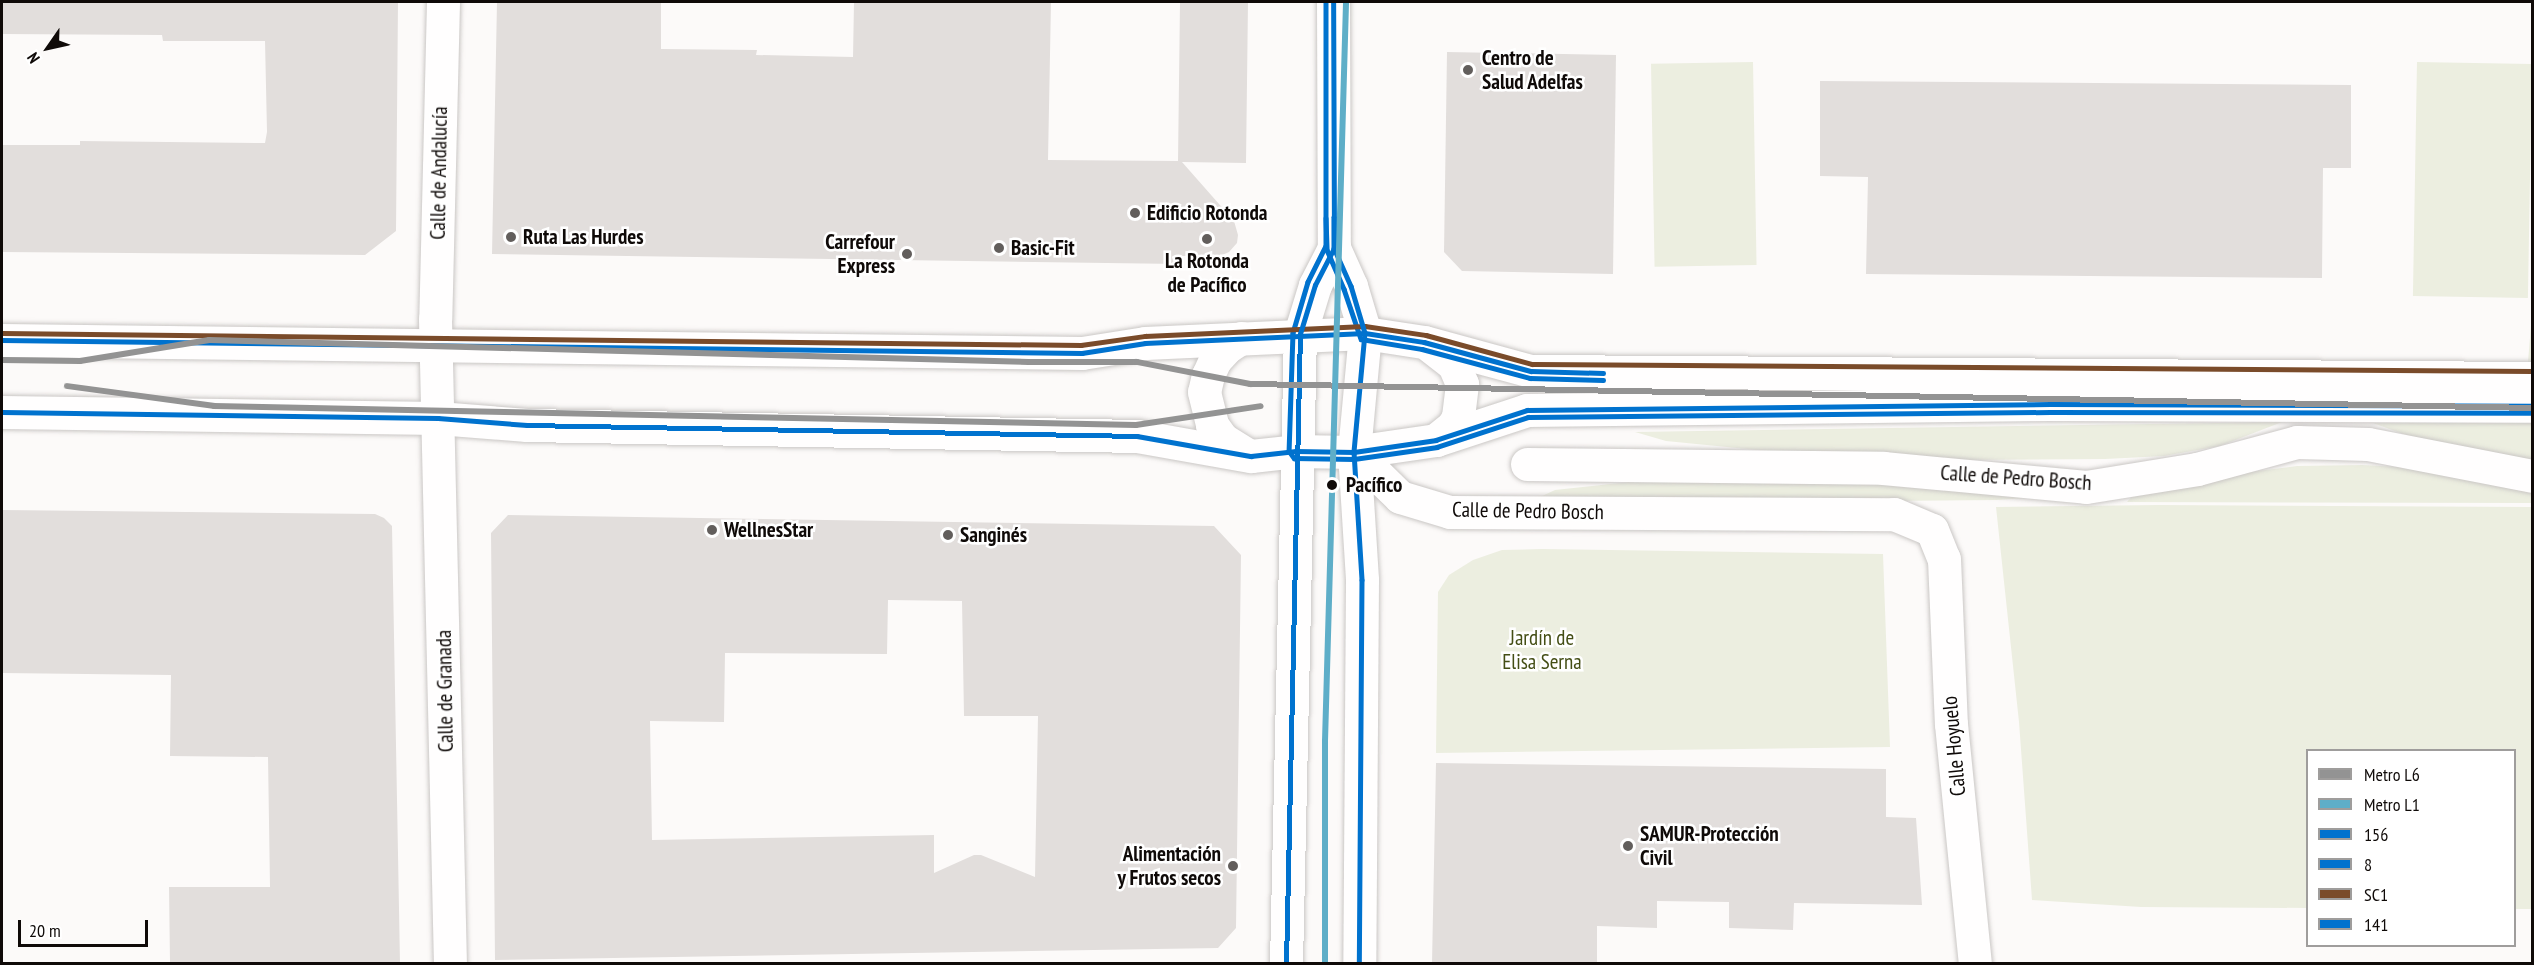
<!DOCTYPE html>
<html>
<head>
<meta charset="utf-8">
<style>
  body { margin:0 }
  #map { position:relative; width:2534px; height:965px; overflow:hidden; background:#fcfaf9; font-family:"PT Sans Narrow",sans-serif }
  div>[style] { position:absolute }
  .green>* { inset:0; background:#eceee0; transform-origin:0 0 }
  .building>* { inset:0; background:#e2dedc }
  .roads { filter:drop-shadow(0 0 2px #cac7c5) drop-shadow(0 0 2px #cac7c5) }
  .street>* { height:33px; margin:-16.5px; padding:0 16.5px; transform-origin:16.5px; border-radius:16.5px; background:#fffefe }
  .primary>* { height:33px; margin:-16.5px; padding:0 16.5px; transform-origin:16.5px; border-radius:16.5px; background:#fffefe }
  .bus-1>* { height:4.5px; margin:-2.25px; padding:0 2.25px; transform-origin:2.25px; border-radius:2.25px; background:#0072ce }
  .bus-2>* { height:4.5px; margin:-2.25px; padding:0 2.25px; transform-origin:2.25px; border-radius:2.25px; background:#0072ce }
  .bus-3>* { height:4.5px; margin:-2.25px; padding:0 2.25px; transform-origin:2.25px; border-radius:2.25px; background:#7a4b2a }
  .bus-4>* { height:4.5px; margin:-2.25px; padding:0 2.25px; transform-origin:2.25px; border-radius:2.25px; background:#0072ce }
  .metro-1>* { height:6px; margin:-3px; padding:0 3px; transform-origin:3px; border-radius:3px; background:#939393 }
  .metro-2>* { height:6px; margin:-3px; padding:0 3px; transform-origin:3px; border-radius:3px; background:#5eaec8 }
  .dots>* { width:16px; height:16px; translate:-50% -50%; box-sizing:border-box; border:3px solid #fff; border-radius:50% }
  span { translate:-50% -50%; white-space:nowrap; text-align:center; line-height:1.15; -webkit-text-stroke:5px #fff; paint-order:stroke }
  .poi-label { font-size:21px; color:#0f0a08; font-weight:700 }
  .left { translate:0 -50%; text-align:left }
  .right { translate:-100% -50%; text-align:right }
  .street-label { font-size:21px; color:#0f0a08 }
  .stop-label { font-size:21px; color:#0f0a08; font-weight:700 }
  .park-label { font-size:21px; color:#444e15 }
  .frame { position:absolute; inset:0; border:3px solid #0f0a08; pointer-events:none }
  .legend { position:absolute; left:2306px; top:749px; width:210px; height:198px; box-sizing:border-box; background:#fff; border:2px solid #9f9d9c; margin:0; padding:8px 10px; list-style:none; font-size:18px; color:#0f0a08 }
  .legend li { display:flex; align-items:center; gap:12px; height:30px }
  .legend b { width:30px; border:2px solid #9f9d9c }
  .north { position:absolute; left:18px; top:18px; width:60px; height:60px; -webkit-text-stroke:4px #fff; paint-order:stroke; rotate:236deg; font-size:16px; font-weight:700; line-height:24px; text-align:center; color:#0f0a08 }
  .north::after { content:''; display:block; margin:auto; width:21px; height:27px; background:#0f0a08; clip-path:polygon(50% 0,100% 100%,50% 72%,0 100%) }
  .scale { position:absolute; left:18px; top:920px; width:130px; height:27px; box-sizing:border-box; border:3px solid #0f0a08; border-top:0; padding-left:8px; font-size:18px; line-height:21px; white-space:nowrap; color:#0f0a08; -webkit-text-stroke:4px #fff; paint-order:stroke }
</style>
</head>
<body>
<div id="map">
  <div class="green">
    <div style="left:1753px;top:62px;width:203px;height:102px;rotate:89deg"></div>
    <div style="left:2417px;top:62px;width:115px;height:234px;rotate:1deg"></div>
    <div style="clip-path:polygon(2532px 313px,2532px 464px,2425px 442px,2373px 423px,2523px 423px)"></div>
    <div style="clip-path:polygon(2282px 422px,2220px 446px,2164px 456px,2105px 459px,1940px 460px,1787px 453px,1666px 441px,1635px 432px)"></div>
    <div style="clip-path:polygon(2362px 465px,2456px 470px,2532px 486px,2532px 503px,2127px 502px,2134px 494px,2201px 478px,2297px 466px)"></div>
    <div style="clip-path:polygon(1815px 476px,2043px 497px,1997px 500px,1549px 504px,1540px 497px,1555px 490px,1629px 482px)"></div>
    <div style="clip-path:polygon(2159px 505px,2532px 507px,2532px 909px,2515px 909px,2514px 750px,2308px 750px,2307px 908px,2141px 907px,2032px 900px,2019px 722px,1996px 507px)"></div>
    <div style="clip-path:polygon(1542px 549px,1883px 554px,1890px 747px,1436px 753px,1438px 592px,1449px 575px,1473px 560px,1502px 550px)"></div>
  </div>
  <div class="building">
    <div style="clip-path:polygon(2px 2px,398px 2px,396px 231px,365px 255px,2px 252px,2px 145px,80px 145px,80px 141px,265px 143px,267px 132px,265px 41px,163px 41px,162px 35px,2px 34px)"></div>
    <div style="clip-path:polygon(497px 2px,661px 2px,661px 49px,757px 50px,756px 55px,853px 57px,854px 2px,1051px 2px,1048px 160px,1178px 161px,1180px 2px,1248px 2px,1246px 163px,1182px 162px,1234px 221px,1238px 235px,1237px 243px,1229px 252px,1220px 256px,1180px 256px,1179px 264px,492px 254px)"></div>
    <div style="clip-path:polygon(1447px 52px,1616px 55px,1613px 274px,1462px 271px,1444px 252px)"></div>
    <div style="clip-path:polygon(1820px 81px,2351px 85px,2351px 168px,2323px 168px,2322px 278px,1866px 274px,1868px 177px,1820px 176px)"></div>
    <div style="clip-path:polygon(2px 510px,375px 514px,384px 518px,392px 526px,400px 963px,170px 963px,169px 887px,270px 887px,268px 757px,170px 756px,171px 675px,2px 673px)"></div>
    <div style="clip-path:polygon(evenodd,508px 515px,1214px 526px,1241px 555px,1236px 928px,1218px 948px,495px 960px,491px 533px,508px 515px,888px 600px,962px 601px,964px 716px,1038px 716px,1035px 877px,981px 855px,974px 855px,934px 873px,934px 835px,652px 840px,650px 721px,724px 722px,725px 653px,887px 654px,888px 600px)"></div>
    <div style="clip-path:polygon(1436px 763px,1886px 769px,1886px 817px,1916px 818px,1922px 905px,1794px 903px,1793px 930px,1729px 928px,1729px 902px,1657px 901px,1657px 928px,1597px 926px,1597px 963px,1432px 963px)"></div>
  </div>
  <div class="roads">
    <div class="street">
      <div style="left:443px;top:2px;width:317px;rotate:91.4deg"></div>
      <div style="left:435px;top:319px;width:645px;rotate:88.67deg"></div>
      <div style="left:1354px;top:452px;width:64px;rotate:44.4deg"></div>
      <div style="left:1400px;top:497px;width:52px;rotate:16.7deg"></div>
      <div style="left:1450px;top:512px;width:444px;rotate:0.3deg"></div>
      <div style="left:1894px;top:514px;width:41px;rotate:22.8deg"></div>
      <div style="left:1932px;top:530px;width:31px;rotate:68deg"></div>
      <div style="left:1944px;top:559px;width:165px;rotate:87.6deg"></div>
      <div style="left:1951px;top:724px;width:241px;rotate:84.3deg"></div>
      <div style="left:1527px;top:464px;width:356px;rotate:0.6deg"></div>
      <div style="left:1883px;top:468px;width:204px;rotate:5.3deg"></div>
      <div style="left:2086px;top:487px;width:112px;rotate:-9.2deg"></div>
      <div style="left:2197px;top:469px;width:104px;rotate:-15.1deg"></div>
      <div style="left:2297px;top:442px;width:71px;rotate:1.6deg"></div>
      <div style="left:2368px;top:444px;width:167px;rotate:11deg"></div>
    </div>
    <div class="primary">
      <div style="left:1333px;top:2px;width:246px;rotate:89.8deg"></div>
      <div style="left:1334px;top:248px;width:42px;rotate:65.9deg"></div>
      <div style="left:1351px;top:286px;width:49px;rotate:73.4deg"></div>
      <div style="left:1365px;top:333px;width:120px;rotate:95.3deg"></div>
      <div style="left:1354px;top:452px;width:128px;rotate:86.4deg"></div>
      <div style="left:1362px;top:580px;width:384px;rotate:90.4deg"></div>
      <div style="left:1241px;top:338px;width:17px;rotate:147deg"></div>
      <div style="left:1227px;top:347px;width:18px;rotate:133deg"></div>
      <div style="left:1215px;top:360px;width:17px;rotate:115deg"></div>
      <div style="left:1208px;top:375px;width:17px;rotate:103deg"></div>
      <div style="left:1204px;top:392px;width:34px;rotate:76deg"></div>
      <div style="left:1212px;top:425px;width:17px;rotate:54deg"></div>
      <div style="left:1222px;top:439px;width:28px;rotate:32deg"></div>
      <div style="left:2px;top:340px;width:1080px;rotate:0.69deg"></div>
      <div style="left:1082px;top:353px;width:64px;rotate:-9deg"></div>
      <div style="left:1145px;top:343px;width:220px;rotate:-2.6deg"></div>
      <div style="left:1365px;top:333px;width:60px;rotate:8.7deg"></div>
      <div style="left:1424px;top:342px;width:111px;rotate:15.2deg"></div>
      <div style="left:1531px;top:371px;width:1001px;rotate:0.4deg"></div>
      <div style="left:1430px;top:346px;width:31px;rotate:38deg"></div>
      <div style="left:1454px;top:365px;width:21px;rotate:67deg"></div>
      <div style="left:1462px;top:384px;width:33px;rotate:97deg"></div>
      <div style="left:1458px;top:417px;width:10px;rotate:119deg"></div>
      <div style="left:1453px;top:426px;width:22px;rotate:141deg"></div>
      <div style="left:2px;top:412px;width:436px;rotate:0.8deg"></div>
      <div style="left:438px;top:418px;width:89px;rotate:4.5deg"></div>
      <div style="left:527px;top:425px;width:610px;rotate:1.03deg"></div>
      <div style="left:1137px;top:436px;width:116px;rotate:10deg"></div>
      <div style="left:1251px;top:456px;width:45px;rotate:-6.3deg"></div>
      <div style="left:1296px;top:451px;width:58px;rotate:1deg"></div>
      <div style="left:1354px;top:452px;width:83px;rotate:-8.3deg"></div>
      <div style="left:1436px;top:440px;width:96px;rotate:-18.2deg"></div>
      <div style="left:1527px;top:410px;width:523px;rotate:-0.66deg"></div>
      <div style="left:2050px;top:404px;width:482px;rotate:0.2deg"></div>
      <div style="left:1286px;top:964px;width:630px;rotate:-88.73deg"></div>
      <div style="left:1300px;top:334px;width:51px;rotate:-73deg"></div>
      <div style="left:1315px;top:285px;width:42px;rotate:-62.8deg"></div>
    </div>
  </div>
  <div class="bus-1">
    <div style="left:2px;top:340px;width:1080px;rotate:0.69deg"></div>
    <div style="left:1082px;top:353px;width:64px;rotate:-9deg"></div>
    <div style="left:1145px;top:343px;width:220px;rotate:-2.6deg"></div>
    <div style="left:1365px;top:333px;width:60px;rotate:8.7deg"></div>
    <div style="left:1424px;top:342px;width:111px;rotate:15.2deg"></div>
    <div style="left:1531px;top:371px;width:72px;rotate:1.6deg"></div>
    <div style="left:2px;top:412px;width:436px;rotate:0.8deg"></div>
    <div style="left:438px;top:418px;width:89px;rotate:4.5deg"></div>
    <div style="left:527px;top:425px;width:610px;rotate:1.03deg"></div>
    <div style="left:1137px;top:436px;width:116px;rotate:10deg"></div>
    <div style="left:1251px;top:456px;width:45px;rotate:-6.3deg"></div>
    <div style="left:1296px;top:451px;width:58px;rotate:1deg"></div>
    <div style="left:1354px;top:452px;width:83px;rotate:-8.3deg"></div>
    <div style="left:1436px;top:440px;width:96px;rotate:-18.2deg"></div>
    <div style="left:1527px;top:410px;width:523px;rotate:-0.66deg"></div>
    <div style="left:2050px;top:404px;width:482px;rotate:0.2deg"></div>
  </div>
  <div class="bus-2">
    <div style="left:1326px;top:2px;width:244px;rotate:90deg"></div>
    <div style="left:1326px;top:246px;width:40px;rotate:116.6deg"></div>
    <div style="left:1308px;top:282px;width:53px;rotate:106.4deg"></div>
    <div style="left:1293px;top:333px;width:118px;rotate:91.9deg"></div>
    <div style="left:1289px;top:451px;width:9px;rotate:54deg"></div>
    <div style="left:1294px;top:458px;width:60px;rotate:1deg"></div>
    <div style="left:1354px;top:459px;width:84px;rotate:-8.2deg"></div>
    <div style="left:1437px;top:447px;width:96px;rotate:-18.2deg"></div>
    <div style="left:1528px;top:417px;width:522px;rotate:-0.55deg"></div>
    <div style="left:2050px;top:412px;width:482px;rotate:0.1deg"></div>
    <div style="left:1326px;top:218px;width:32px;rotate:88deg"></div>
    <div style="left:1327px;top:250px;width:43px;rotate:66.4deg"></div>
    <div style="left:1344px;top:289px;width:53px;rotate:71.2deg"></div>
    <div style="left:1361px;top:339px;width:62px;rotate:9.3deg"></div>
    <div style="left:1422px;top:349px;width:112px;rotate:15deg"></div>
    <div style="left:1530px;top:378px;width:73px;rotate:1.6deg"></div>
  </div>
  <div class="bus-3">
    <div style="left:2px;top:333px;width:1079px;rotate:0.64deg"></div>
    <div style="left:1081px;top:345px;width:65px;rotate:-8deg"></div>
    <div style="left:1145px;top:336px;width:220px;rotate:-2.6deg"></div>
    <div style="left:1365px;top:326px;width:62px;rotate:8.4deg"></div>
    <div style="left:1426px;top:335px;width:110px;rotate:15.3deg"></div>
    <div style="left:1532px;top:364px;width:1000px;rotate:0.4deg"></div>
  </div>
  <div class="bus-4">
    <div style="left:1334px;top:217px;width:31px;rotate:90deg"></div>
    <div style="left:1334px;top:248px;width:42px;rotate:65.9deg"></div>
    <div style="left:1351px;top:286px;width:49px;rotate:73.4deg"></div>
    <div style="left:1365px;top:333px;width:120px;rotate:95.3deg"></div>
    <div style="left:1354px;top:452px;width:128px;rotate:86.4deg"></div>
    <div style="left:1362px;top:580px;width:384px;rotate:90.4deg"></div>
    <div style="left:1286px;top:964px;width:630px;rotate:-88.73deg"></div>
    <div style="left:1300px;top:334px;width:51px;rotate:-73deg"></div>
    <div style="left:1315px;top:285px;width:42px;rotate:-62.8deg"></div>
    <div style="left:1334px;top:248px;width:246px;rotate:-90.2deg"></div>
  </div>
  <div class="metro-1">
    <div style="left:2px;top:360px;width:78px;rotate:0.7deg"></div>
    <div style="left:80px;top:361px;width:131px;rotate:-9.2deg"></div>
    <div style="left:209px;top:340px;width:820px;rotate:1.54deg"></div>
    <div style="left:1029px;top:362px;width:108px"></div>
    <div style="left:1137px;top:362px;width:115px;rotate:11deg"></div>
    <div style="left:1250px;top:384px;width:1282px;rotate:1.07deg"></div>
    <div style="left:67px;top:386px;width:148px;rotate:7.7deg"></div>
    <div style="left:214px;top:406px;width:922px;rotate:1.18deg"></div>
    <div style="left:1136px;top:425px;width:126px;rotate:-8.6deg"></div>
  </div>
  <div class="metro-2">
    <div style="left:1325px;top:964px;width:223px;rotate:-90deg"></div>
    <div style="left:1325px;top:741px;width:739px;rotate:-88.37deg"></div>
  </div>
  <div class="dots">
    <div style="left:1468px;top:70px;background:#625e5c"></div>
    <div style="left:1135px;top:213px;background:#625e5c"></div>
    <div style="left:511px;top:237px;background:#625e5c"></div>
    <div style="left:1207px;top:239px;background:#625e5c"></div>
    <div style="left:999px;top:248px;background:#625e5c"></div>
    <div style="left:907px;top:254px;background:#625e5c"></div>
    <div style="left:1332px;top:485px;background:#0f0a08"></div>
    <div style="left:712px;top:530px;background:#625e5c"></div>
    <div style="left:948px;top:535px;background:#625e5c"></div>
    <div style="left:1628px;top:846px;background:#625e5c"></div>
    <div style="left:1233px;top:866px;background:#625e5c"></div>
  </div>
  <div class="poi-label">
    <span class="left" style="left:1482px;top:70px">Centro de<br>Salud Adelfas</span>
    <span class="left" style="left:1147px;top:213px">Edificio Rotonda</span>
    <span class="left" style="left:523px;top:237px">Ruta Las Hurdes</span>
    <span class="right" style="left:895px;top:254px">Carrefour<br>Express</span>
    <span class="left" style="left:1011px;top:248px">Basic-Fit</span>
    <span style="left:1207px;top:273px">La Rotonda<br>de Pacífico</span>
    <span class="left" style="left:724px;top:530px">WellnesStar</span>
    <span class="left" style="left:960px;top:535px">Sanginés</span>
    <span class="left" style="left:1640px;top:846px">SAMUR-Protección<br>Civil</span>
    <span class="right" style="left:1221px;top:866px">Alimentación<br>y Frutos secos</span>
  </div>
  <div class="street-label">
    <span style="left:439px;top:173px;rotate:-89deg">Calle de Andalucía</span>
    <span style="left:2016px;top:478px;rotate:4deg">Calle de Pedro Bosch</span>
    <span style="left:1528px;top:511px;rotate:1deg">Calle de Pedro Bosch</span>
    <span style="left:445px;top:691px;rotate:-91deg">Calle de Granada</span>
    <span style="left:1954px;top:746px;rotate:-95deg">Calle Hoyuelo</span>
  </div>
  <div class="stop-label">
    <span class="left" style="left:1346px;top:485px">Pacífico</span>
  </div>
  <div class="park-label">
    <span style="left:1542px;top:650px">Jardín de<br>Elisa Serna</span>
  </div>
  <div class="frame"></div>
  <ul class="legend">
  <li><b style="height:8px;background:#939393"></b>Metro L6</li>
  <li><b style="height:8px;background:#5eaec8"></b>Metro L1</li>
  <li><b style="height:8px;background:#0072ce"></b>156</li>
  <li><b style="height:8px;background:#0072ce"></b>8</li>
  <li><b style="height:8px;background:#7a4b2a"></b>SC1</li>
  <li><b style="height:8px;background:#0072ce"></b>141</li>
  </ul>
  <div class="north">N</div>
  <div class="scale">20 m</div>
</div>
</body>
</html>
